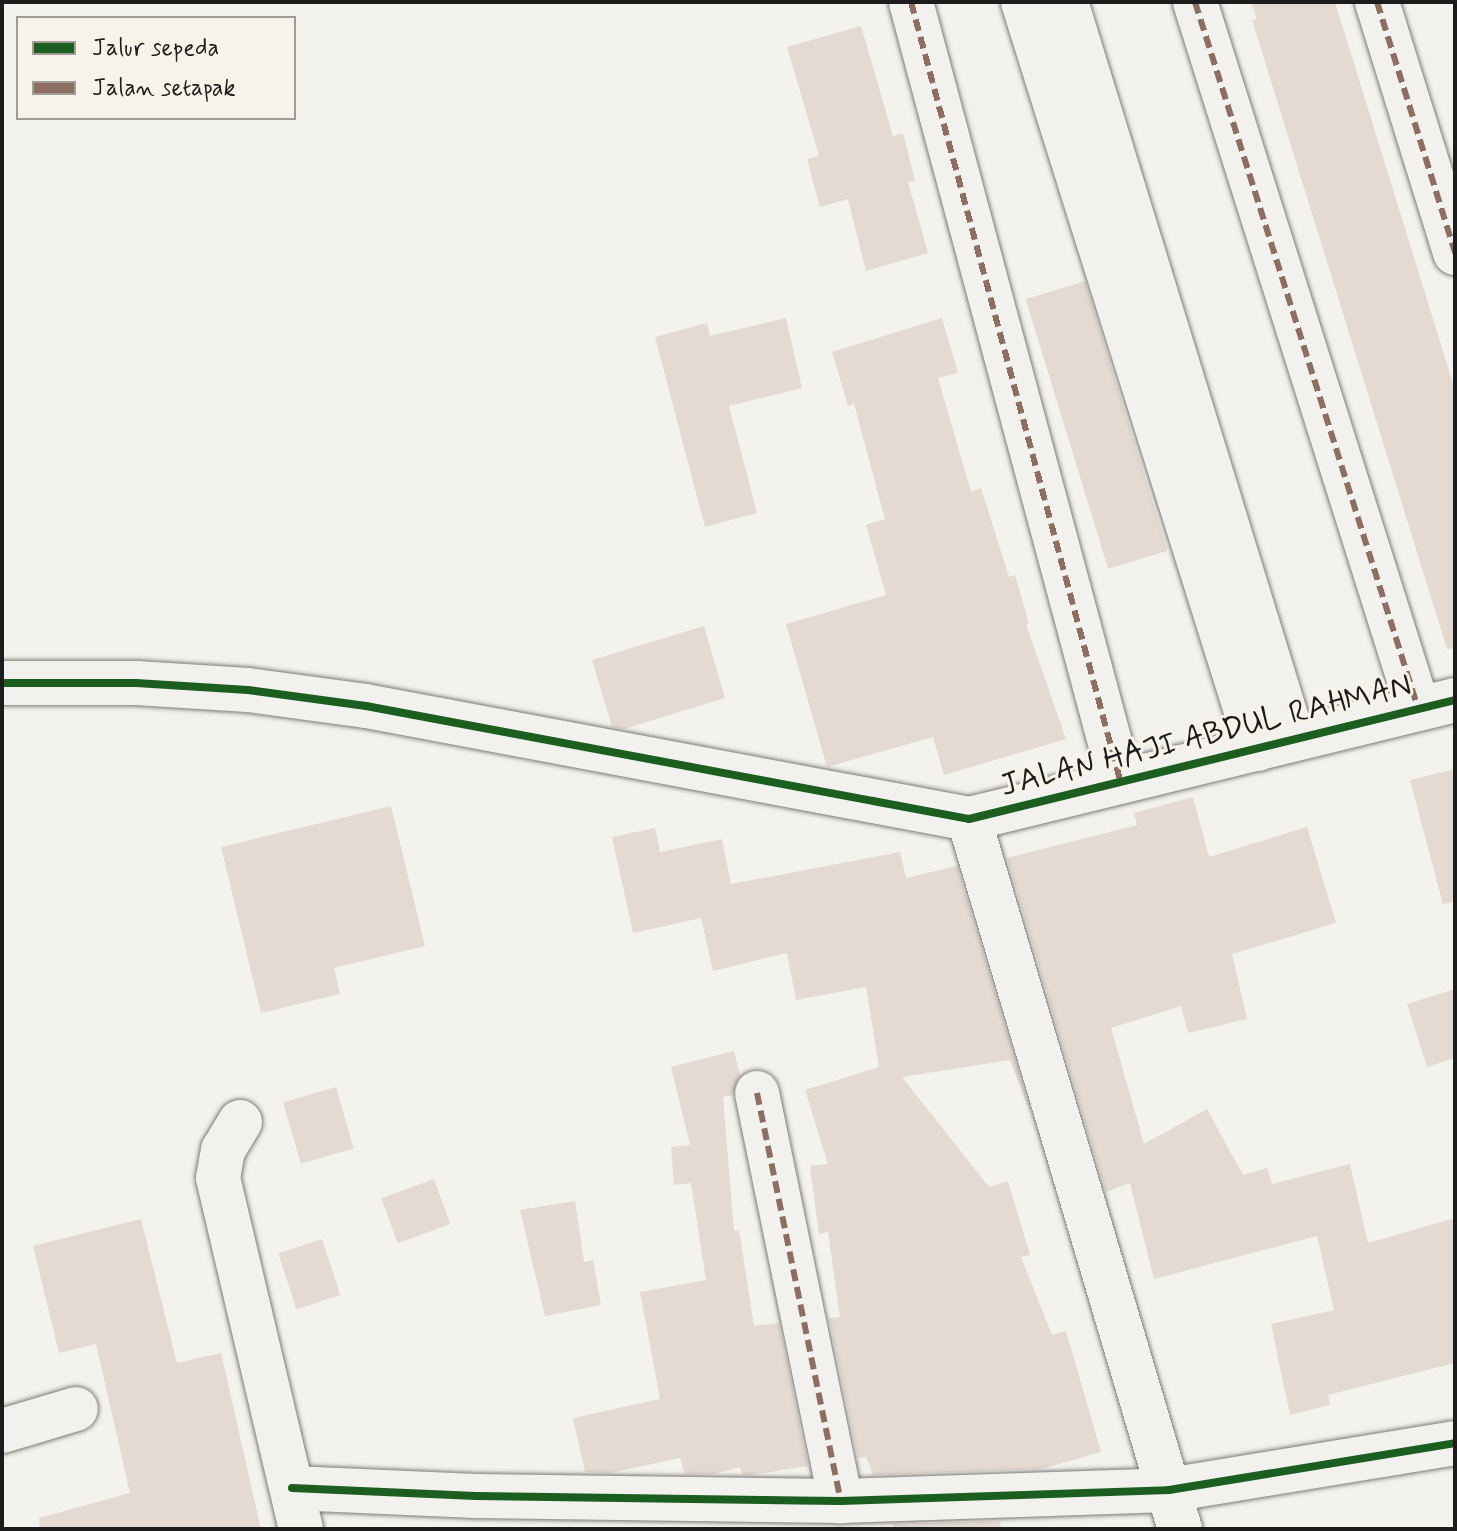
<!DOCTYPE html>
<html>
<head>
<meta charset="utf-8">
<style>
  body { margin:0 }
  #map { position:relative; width:1457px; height:1531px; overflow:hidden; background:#f4f2ec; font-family:Mynerve,sans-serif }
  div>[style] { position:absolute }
  .building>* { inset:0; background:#e4dad1; transform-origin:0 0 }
  .roads { filter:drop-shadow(0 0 2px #7d7c7a) drop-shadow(0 0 2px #7d7c7a) }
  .minor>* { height:44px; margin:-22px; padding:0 22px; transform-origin:22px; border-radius:22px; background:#f2f1ed }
  .quiet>* { height:6px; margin-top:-3px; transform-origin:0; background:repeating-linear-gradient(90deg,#8d6e63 0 12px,transparent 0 18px) }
  .cycleway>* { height:8px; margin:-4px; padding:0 4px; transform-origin:4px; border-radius:4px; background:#1b5e20 }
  span { translate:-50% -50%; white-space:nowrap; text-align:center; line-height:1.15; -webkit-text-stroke:6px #f7f3e8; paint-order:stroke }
  .street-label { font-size:32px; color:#1c1c1c }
  .frame { position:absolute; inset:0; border:4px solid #1c1c1c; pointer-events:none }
  .legend { position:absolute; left:16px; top:16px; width:280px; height:104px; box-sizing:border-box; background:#f7f3e8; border:2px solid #9f9d96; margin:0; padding:10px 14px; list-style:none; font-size:24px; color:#1c1c1c }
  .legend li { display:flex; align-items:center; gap:16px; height:40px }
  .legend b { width:40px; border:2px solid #9f9d96 }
</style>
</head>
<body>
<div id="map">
  <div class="building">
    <div style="clip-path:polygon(1251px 2px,1335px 2px,1455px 390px,1455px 648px,1447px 649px,1252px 20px,1257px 19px)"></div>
    <div style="clip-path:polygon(861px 26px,893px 136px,903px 133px,915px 181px,908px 182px,928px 253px,866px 271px,848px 199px,820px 207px,807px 159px,819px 156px,787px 47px)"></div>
    <div style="left:1085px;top:281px;width:282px;height:62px;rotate:73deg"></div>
    <div style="clip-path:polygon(786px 318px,802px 388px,729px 406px,757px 513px,705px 527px,655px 337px,707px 323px,710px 336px)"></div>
    <div style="clip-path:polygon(942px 318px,958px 373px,938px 378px,971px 492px,981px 488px,1009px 577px,1015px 575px,1029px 623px,1026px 624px,1066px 739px,944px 775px,933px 737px,827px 767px,786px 624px,886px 595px,866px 525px,885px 519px,854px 404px,848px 406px,832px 352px)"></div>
    <div style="clip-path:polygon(704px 626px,725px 698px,624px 729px,612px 727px,592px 660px)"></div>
    <div style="clip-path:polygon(1455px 769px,1455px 902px,1443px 904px,1410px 780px)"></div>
    <div style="clip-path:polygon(1193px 797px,1209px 857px,1307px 827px,1336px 923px,1232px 954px,1247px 1019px,1188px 1033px,1181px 1006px,1111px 1028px,1144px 1144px,1207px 1109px,1243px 1175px,1267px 1168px,1272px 1184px,1350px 1164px,1368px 1243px,1455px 1218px,1455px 1363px,1328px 1395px,1330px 1405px,1290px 1415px,1271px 1324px,1334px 1310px,1317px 1236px,1154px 1279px,1130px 1183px,1106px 1192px,1007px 858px,1137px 825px,1134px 813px)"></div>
    <div style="clip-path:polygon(391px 806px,425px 946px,334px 968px,340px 994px,261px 1013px,221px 847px)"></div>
    <div style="clip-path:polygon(655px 828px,660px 852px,722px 839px,731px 884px,900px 852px,906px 878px,957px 866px,1033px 1120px,1010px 1060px,902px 1077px,989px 1187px,1008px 1181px,1030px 1255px,1021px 1257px,1052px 1335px,1066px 1331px,1101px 1452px,1041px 1469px,873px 1475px,866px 1457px,858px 1458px,829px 1318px,840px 1317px,828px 1232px,819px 1234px,810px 1166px,828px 1164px,805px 1090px,879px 1067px,866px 987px,796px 1000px,787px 953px,713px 971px,701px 918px,633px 933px,612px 837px)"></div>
    <div style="clip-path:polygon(1455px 989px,1455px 1058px,1427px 1067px,1407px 1004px)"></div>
    <div style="clip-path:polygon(734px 1051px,740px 1075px,733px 1095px,723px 1097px,734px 1231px,739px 1230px,754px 1326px,779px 1323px,808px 1466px,750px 1475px,742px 1475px,740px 1467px,715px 1474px,685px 1474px,680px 1458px,610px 1473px,585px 1472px,573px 1418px,660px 1399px,640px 1292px,706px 1280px,691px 1183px,674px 1185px,671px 1147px,690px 1145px,671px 1067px)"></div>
    <div style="left:336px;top:1087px;width:64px;height:55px;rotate:74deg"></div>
    <div style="left:434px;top:1179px;width:48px;height:56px;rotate:70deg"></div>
    <div style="clip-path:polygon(575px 1201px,584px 1262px,593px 1260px,601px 1305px,545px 1316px,520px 1210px)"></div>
    <div style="clip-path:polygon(141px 1219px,177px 1363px,221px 1353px,261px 1529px,40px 1529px,39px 1518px,130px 1493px,96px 1344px,59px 1353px,33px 1246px)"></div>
    <div style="left:322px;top:1239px;width:59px;height:46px;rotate:72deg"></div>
    <div style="clip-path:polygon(999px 1521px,1002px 1529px,895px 1529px,893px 1524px)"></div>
  </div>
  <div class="roads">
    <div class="minor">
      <div style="left:911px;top:2px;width:806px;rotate:74.96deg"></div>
      <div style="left:1023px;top:2px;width:783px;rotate:72.54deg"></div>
      <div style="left:1066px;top:2px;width:771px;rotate:72.88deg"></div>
      <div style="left:1195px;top:2px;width:740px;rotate:72.47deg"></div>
      <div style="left:1377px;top:2px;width:263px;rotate:72.7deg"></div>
      <div style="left:2px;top:683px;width:134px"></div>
      <div style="left:136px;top:683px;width:112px;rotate:3.6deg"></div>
      <div style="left:248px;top:690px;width:119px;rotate:7.7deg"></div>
      <div style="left:366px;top:706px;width:613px;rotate:10.61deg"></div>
      <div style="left:969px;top:819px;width:500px;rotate:-13.76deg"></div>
      <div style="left:969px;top:819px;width:741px;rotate:73.45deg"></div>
      <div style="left:757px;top:1093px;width:417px;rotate:78.4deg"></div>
      <div style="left:240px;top:1122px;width:33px;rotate:121deg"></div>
      <div style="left:223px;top:1150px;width:28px;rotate:100deg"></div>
      <div style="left:218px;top:1178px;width:361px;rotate:76.7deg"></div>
      <div style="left:2px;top:1431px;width:77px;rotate:-16.6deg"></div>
      <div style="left:292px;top:1488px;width:184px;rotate:2.5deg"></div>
      <div style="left:476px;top:1496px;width:365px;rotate:0.8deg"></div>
      <div style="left:841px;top:1501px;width:328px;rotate:-1.9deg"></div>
      <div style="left:1169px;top:1490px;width:290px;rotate:-9.3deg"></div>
    </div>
  </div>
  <div class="quiet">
    <div style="left:911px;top:2px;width:806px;rotate:74.96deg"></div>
    <div style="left:1195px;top:2px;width:740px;rotate:72.47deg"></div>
    <div style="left:1377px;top:2px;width:263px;rotate:72.7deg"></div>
    <div style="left:757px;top:1093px;width:417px;rotate:78.4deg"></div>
  </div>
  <div class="cycleway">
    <div style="left:2px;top:683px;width:134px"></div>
    <div style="left:136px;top:683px;width:112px;rotate:3.6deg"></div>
    <div style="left:248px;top:690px;width:119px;rotate:7.7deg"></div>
    <div style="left:366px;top:706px;width:613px;rotate:10.61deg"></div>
    <div style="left:969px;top:819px;width:500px;rotate:-13.76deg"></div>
    <div style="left:292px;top:1488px;width:184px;rotate:2.5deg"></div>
    <div style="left:476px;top:1496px;width:365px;rotate:0.8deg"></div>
    <div style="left:841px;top:1501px;width:328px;rotate:-1.9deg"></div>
    <div style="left:1169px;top:1490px;width:290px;rotate:-9.3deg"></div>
  </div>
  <div class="street-label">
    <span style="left:1206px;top:736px;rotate:-14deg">JALAN HAJI ABDUL RAHMAN</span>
  </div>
  <div class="frame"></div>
  <ul class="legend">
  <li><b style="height:10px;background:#1b5e20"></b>Jalur sepeda</li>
  <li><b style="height:10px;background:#8d6e63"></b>Jalan setapak</li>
  </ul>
</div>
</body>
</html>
